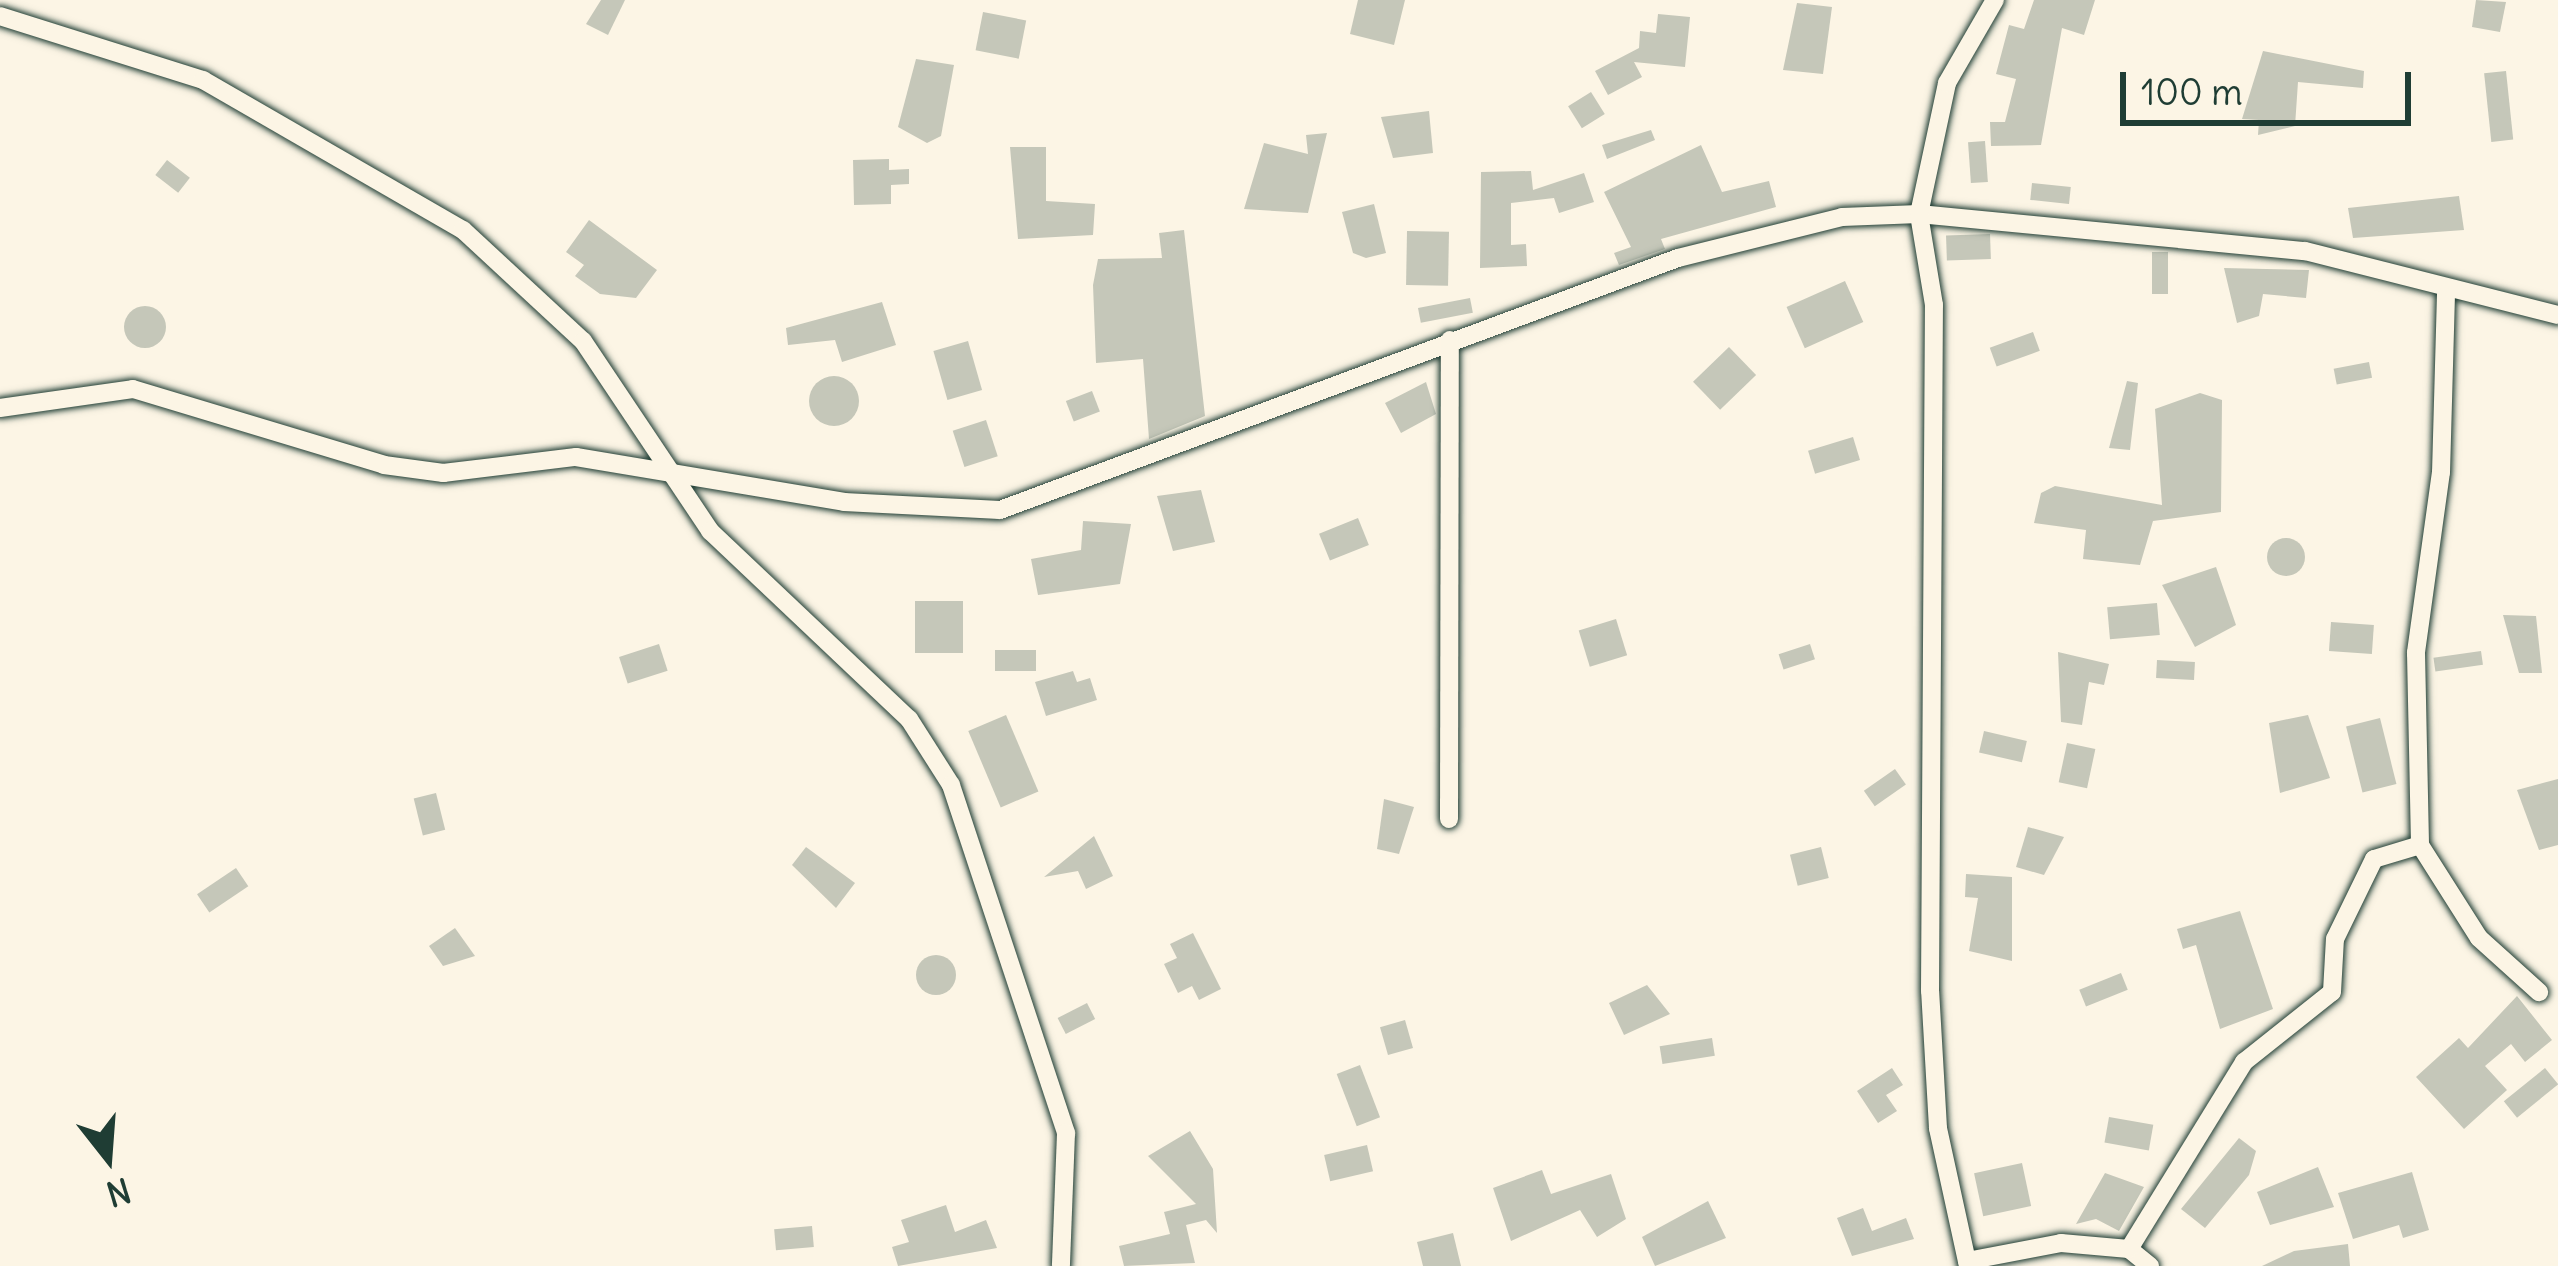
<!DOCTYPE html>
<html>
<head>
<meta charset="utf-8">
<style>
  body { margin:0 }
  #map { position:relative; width:2558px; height:1266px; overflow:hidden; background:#fcf5e5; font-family:Delius,sans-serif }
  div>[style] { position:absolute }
  .building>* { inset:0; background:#c5c7b9; transform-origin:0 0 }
  .round { border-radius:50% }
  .roads { filter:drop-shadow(0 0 3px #1f3d34) drop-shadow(0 0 3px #1f3d34) }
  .minor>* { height:18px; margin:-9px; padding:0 9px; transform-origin:9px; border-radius:9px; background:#fcf5e5 }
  span { translate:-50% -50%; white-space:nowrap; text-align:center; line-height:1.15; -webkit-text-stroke:9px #fcf5e5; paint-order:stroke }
  .north { position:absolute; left:48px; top:1098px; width:120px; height:120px; -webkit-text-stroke:9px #fcf5e5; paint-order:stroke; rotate:163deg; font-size:33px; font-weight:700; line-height:48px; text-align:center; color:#1f3d34 }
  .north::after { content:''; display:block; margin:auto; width:42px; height:54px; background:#1f3d34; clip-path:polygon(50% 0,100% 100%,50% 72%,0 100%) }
  .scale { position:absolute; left:2120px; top:72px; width:291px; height:54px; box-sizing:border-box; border:6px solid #1f3d34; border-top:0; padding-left:15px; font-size:36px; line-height:42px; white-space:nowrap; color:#1f3d34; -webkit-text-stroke:9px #fcf5e5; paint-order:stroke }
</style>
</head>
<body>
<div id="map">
  <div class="building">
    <div style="clip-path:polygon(601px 0,625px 0,608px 35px,586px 24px)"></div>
    <div style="clip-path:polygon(1358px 0,1405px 0,1394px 45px,1350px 34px)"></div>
    <div style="clip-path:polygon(2034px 0,2095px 0,2084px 35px,2062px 28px,2041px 145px,1991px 146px,1990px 122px,2005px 122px,2016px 79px,1996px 74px,2009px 25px,2024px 29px)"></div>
    <div style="clip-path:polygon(2476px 0,2506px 2px,2500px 32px,2472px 27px)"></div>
    <div style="clip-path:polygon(1797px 3px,1832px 7px,1823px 74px,1783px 70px)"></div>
    <div style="left:983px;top:12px;width:44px;height:39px;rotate:11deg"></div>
    <div style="clip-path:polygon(1658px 14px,1690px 17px,1685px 67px,1634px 62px,1642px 77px,1608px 95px,1595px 71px,1639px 48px,1640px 31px,1656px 33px)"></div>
    <div style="clip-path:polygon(2263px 51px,2364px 71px,2363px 88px,2298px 82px,2295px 126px,2258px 135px,2259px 120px,2242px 119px)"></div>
    <div style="clip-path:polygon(916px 59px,954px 65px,941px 136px,927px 143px,898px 127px)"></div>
    <div style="left:2506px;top:71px;width:69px;height:22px;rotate:84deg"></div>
    <div style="left:1591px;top:92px;width:26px;height:27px;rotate:58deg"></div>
    <div style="clip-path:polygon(1429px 111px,1433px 153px,1393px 158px,1381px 117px)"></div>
    <div style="clip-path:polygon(1651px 130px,1655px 140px,1607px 159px,1602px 145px)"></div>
    <div style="clip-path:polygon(1327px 133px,1308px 213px,1244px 209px,1264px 143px,1308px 154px,1306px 135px)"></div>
    <div style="left:1985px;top:141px;width:41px;height:17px;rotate:86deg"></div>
    <div style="clip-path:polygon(1701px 145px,1722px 192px,1769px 181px,1776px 207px,1661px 239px,1665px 249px,1619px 265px,1614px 253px,1631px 247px,1604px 192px)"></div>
    <div style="clip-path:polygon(1010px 147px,1046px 147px,1046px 201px,1095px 204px,1093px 235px,1018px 239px)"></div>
    <div style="clip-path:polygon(889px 159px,889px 170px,909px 169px,909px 184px,891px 185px,891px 204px,854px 205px,853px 160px)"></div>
    <div style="left:167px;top:160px;width:29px;height:19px;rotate:38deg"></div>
    <div style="clip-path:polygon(1531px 171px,1533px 190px,1584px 173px,1594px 202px,1559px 213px,1554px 198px,1511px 203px,1511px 245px,1526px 244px,1527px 266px,1480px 268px,1481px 172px)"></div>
    <div style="left:2032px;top:183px;width:39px;height:17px;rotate:6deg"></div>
    <div style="clip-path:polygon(2459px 196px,2464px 230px,2353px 238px,2348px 208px)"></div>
    <div style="clip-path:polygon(1374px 204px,1386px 253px,1366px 258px,1353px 253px,1342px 212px)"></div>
    <div style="clip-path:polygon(589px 220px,657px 270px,636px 298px,600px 294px,575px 276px,584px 265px,566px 252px)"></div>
    <div style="clip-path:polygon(1184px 230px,1205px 416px,1149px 439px,1143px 359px,1096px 363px,1093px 285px,1098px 259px,1162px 258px,1159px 233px)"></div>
    <div style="left:1407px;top:231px;width:42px;height:54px;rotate:1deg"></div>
    <div style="left:1990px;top:234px;width:25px;height:44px;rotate:88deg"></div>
    <div style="left:2152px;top:252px;width:16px;height:42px"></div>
    <div style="clip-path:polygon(2224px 268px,2309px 270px,2306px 298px,2263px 294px,2259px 316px,2237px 323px)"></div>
    <div style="left:1845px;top:281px;width:45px;height:64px;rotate:66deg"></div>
    <div style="left:1470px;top:298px;width:15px;height:53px;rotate:79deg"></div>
    <div style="clip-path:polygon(882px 302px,896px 345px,842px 362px,835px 340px,788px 345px,786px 328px)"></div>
    <div class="round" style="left:124px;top:306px;width:42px;height:42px"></div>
    <div style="left:2033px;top:332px;width:20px;height:46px;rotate:70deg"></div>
    <div style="left:968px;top:341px;width:51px;height:36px;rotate:74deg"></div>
    <div style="left:1729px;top:347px;width:39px;height:50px;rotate:46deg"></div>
    <div style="left:2369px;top:362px;width:16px;height:36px;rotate:79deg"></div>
    <div class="round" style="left:809px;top:376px;width:50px;height:50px"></div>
    <div style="clip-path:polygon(2127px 381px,2138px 383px,2130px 450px,2109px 448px)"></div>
    <div style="clip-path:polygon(1426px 382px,1436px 414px,1401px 433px,1385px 403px)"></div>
    <div style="left:1092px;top:391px;width:22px;height:28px;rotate:69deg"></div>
    <div style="clip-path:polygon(2200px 393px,2222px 400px,2221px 512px,2153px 521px,2140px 565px,2083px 559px,2086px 530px,2034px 523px,2041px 493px,2055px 486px,2162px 505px,2155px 409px)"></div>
    <div style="left:986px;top:420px;width:38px;height:35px;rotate:72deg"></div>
    <div style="left:1853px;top:437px;width:24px;height:47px;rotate:73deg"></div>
    <div style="clip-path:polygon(1201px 490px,1215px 542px,1173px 551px,1157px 496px)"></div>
    <div style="left:1358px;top:518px;width:29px;height:42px;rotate:68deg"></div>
    <div style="clip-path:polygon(1083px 521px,1131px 524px,1120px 584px,1038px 595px,1031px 559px,1081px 550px)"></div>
    <div class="round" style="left:2267px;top:538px;width:38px;height:38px"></div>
    <div style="clip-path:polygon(2216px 567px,2236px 625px,2195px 647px,2162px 585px)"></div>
    <div style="left:915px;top:601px;width:48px;height:52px"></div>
    <div style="left:2157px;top:603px;width:32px;height:50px;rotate:85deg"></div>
    <div style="clip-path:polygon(2503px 615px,2536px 616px,2542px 673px,2519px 673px)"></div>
    <div style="left:1616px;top:619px;width:38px;height:39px;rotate:73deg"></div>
    <div style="left:2331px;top:622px;width:43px;height:29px;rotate:4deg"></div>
    <div style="left:659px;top:644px;width:28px;height:42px;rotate:72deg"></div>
    <div style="left:1810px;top:644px;width:16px;height:33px;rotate:72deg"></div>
    <div style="left:995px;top:650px;width:41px;height:21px"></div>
    <div style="left:2481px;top:651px;width:14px;height:48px;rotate:82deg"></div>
    <div style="clip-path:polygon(2058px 652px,2109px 664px,2104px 685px,2089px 682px,2082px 725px,2061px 722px)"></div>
    <div style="left:2157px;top:660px;width:38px;height:18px;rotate:3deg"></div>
    <div style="clip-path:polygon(1073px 671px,1077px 682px,1090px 678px,1097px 700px,1046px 716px,1035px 682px)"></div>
    <div style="left:1006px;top:715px;width:83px;height:41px;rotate:67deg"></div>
    <div style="clip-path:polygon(2308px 715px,2330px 778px,2280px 793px,2269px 723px)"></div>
    <div style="left:2380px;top:718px;width:68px;height:35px;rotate:76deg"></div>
    <div style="left:1984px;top:731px;width:44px;height:22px;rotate:13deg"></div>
    <div style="left:2067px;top:743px;width:29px;height:40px;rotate:12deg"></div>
    <div style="left:1895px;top:769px;width:19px;height:38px;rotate:55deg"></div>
    <div style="clip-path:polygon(2558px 779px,2558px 845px,2539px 850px,2517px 790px)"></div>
    <div style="left:436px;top:793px;width:38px;height:23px;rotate:76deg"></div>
    <div style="clip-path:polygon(1384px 799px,1414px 807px,1399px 854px,1377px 849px)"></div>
    <div style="clip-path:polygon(2028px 827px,2064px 837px,2044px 875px,2016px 867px)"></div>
    <div style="clip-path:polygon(1094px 836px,1113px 876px,1086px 889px,1078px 871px,1044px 877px)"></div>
    <div style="clip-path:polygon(806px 847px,855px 883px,836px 908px,792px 865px)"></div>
    <div style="left:1821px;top:847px;width:32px;height:32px;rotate:76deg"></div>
    <div style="left:236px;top:868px;width:22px;height:47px;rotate:56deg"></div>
    <div style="clip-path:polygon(1966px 874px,2012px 877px,2012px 961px,1969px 951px,1978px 898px,1965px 897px)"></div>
    <div style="clip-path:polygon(2240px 911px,2273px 1009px,2220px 1029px,2196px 945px,2183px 949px,2177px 929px)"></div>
    <div style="clip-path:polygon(455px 928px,475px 956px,443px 966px,429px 946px)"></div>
    <div style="clip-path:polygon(1193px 933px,1221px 989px,1199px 1000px,1192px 986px,1178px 993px,1164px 964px,1177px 958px,1170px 944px)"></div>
    <div class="round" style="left:916px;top:955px;width:40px;height:40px"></div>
    <div style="left:2121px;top:973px;width:18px;height:45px;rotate:68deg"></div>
    <div style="clip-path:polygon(1647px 985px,1670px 1014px,1624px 1035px,1609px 1003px)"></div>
    <div style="clip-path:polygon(2517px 996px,2552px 1040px,2525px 1062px,2511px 1044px,2485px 1066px,2507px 1090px,2464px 1129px,2416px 1077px,2459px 1038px,2468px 1048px)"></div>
    <div style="left:1087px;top:1003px;width:18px;height:33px;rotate:63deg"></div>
    <div style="left:1405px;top:1020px;width:29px;height:26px;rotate:74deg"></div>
    <div style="left:1712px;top:1038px;width:18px;height:53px;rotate:81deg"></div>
    <div style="left:1360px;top:1065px;width:56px;height:25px;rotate:69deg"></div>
    <div style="clip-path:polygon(1892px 1068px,1903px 1085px,1886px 1095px,1897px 1111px,1878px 1123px,1857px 1091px)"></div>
    <div style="left:2545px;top:1068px;width:21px;height:53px;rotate:51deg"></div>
    <div style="left:2109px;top:1117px;width:45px;height:26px;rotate:10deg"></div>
    <div style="clip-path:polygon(1190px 1131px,1213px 1169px,1217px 1233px,1206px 1220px,1186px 1225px,1195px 1263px,1124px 1266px,1119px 1246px,1170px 1234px,1164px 1212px,1196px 1204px,1148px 1156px)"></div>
    <div style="clip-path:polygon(2239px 1138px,2256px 1151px,2249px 1175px,2205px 1228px,2181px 1209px)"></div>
    <div style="left:1367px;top:1145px;width:27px;height:44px;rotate:77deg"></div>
    <div style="left:2022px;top:1163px;width:44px;height:49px;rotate:78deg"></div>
    <div style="clip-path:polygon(2318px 1167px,2334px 1207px,2270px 1225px,2257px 1192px)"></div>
    <div style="clip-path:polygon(1542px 1170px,1551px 1194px,1611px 1174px,1626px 1219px,1597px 1237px,1580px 1210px,1511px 1241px,1493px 1188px)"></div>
    <div style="clip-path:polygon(2412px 1172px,2429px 1230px,2403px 1238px,2399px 1225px,2353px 1239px,2338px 1193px)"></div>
    <div style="clip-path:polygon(2105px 1173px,2144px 1187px,2119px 1231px,2096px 1219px,2076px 1224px)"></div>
    <div style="clip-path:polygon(1708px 1201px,1726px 1238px,1655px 1266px,1642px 1237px)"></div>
    <div style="clip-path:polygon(946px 1205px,955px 1232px,986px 1220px,997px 1248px,898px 1266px,892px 1247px,909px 1242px,901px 1220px)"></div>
    <div style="clip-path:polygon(1863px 1208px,1872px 1231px,1906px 1218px,1914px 1239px,1852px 1256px,1837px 1218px)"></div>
    <div style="left:812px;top:1226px;width:21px;height:38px;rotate:85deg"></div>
    <div style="clip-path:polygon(1453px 1233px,1461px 1266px,1423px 1266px,1417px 1242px)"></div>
    <div style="clip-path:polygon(2348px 1244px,2350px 1266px,2262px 1266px,2294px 1251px)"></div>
  </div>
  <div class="roads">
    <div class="minor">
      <div style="left:0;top:16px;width:213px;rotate:17.5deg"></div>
      <div style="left:203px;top:80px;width:300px;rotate:30deg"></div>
      <div style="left:463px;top:230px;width:163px;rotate:42.8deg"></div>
      <div style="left:583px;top:341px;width:229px;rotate:56.2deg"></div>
      <div style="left:710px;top:531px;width:274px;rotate:43.4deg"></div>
      <div style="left:909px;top:719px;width:78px;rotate:57.5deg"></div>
      <div style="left:951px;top:785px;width:367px;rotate:71.7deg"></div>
      <div style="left:1066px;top:1133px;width:133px;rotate:92.2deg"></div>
      <div style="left:2446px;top:294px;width:178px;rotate:91.6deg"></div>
      <div style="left:2441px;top:472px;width:183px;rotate:97.9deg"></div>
      <div style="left:2416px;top:653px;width:192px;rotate:88.8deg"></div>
      <div style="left:2420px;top:845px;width:110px;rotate:57.6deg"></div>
      <div style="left:2479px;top:938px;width:81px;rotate:42deg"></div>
      <div style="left:0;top:408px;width:134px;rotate:-8.1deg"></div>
      <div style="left:133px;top:389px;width:262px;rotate:16.8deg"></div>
      <div style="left:384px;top:465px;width:60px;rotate:7.7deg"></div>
      <div style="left:443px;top:473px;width:134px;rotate:-6.9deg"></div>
      <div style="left:576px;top:457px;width:272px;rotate:9.5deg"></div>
      <div style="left:844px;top:502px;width:156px;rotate:2.9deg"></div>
      <div style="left:1000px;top:510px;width:723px;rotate:-20.39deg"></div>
      <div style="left:1678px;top:258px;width:169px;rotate:-14deg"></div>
      <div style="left:1842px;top:217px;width:77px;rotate:-2.2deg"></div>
      <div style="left:1919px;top:214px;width:388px;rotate:5.5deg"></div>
      <div style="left:2305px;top:251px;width:261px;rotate:14.2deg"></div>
      <div style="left:1449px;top:819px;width:479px;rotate:-89.9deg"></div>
      <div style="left:2129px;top:1249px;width:27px;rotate:39deg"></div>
      <div style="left:1967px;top:1261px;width:96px;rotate:-10.8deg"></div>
      <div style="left:2061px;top:1243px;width:68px;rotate:5deg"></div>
      <div style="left:2129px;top:1249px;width:220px;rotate:-58.4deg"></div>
      <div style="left:2244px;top:1062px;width:112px;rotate:-38.5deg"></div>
      <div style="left:2332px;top:992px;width:53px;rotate:-86.8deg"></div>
      <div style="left:2335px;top:939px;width:89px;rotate:-64deg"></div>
      <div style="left:2374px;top:859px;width:48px;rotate:-16.9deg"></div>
      <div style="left:1968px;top:1266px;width:141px;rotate:-102.3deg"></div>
      <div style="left:1938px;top:1128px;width:137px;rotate:-93.3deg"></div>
      <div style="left:1930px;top:991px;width:686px;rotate:-89.67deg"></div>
      <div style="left:1934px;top:305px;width:92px;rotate:-99.4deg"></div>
      <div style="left:1919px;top:214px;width:134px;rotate:-77.9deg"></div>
      <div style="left:1947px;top:83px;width:96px;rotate:-60deg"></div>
    </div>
  </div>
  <div class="north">N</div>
  <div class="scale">100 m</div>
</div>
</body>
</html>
